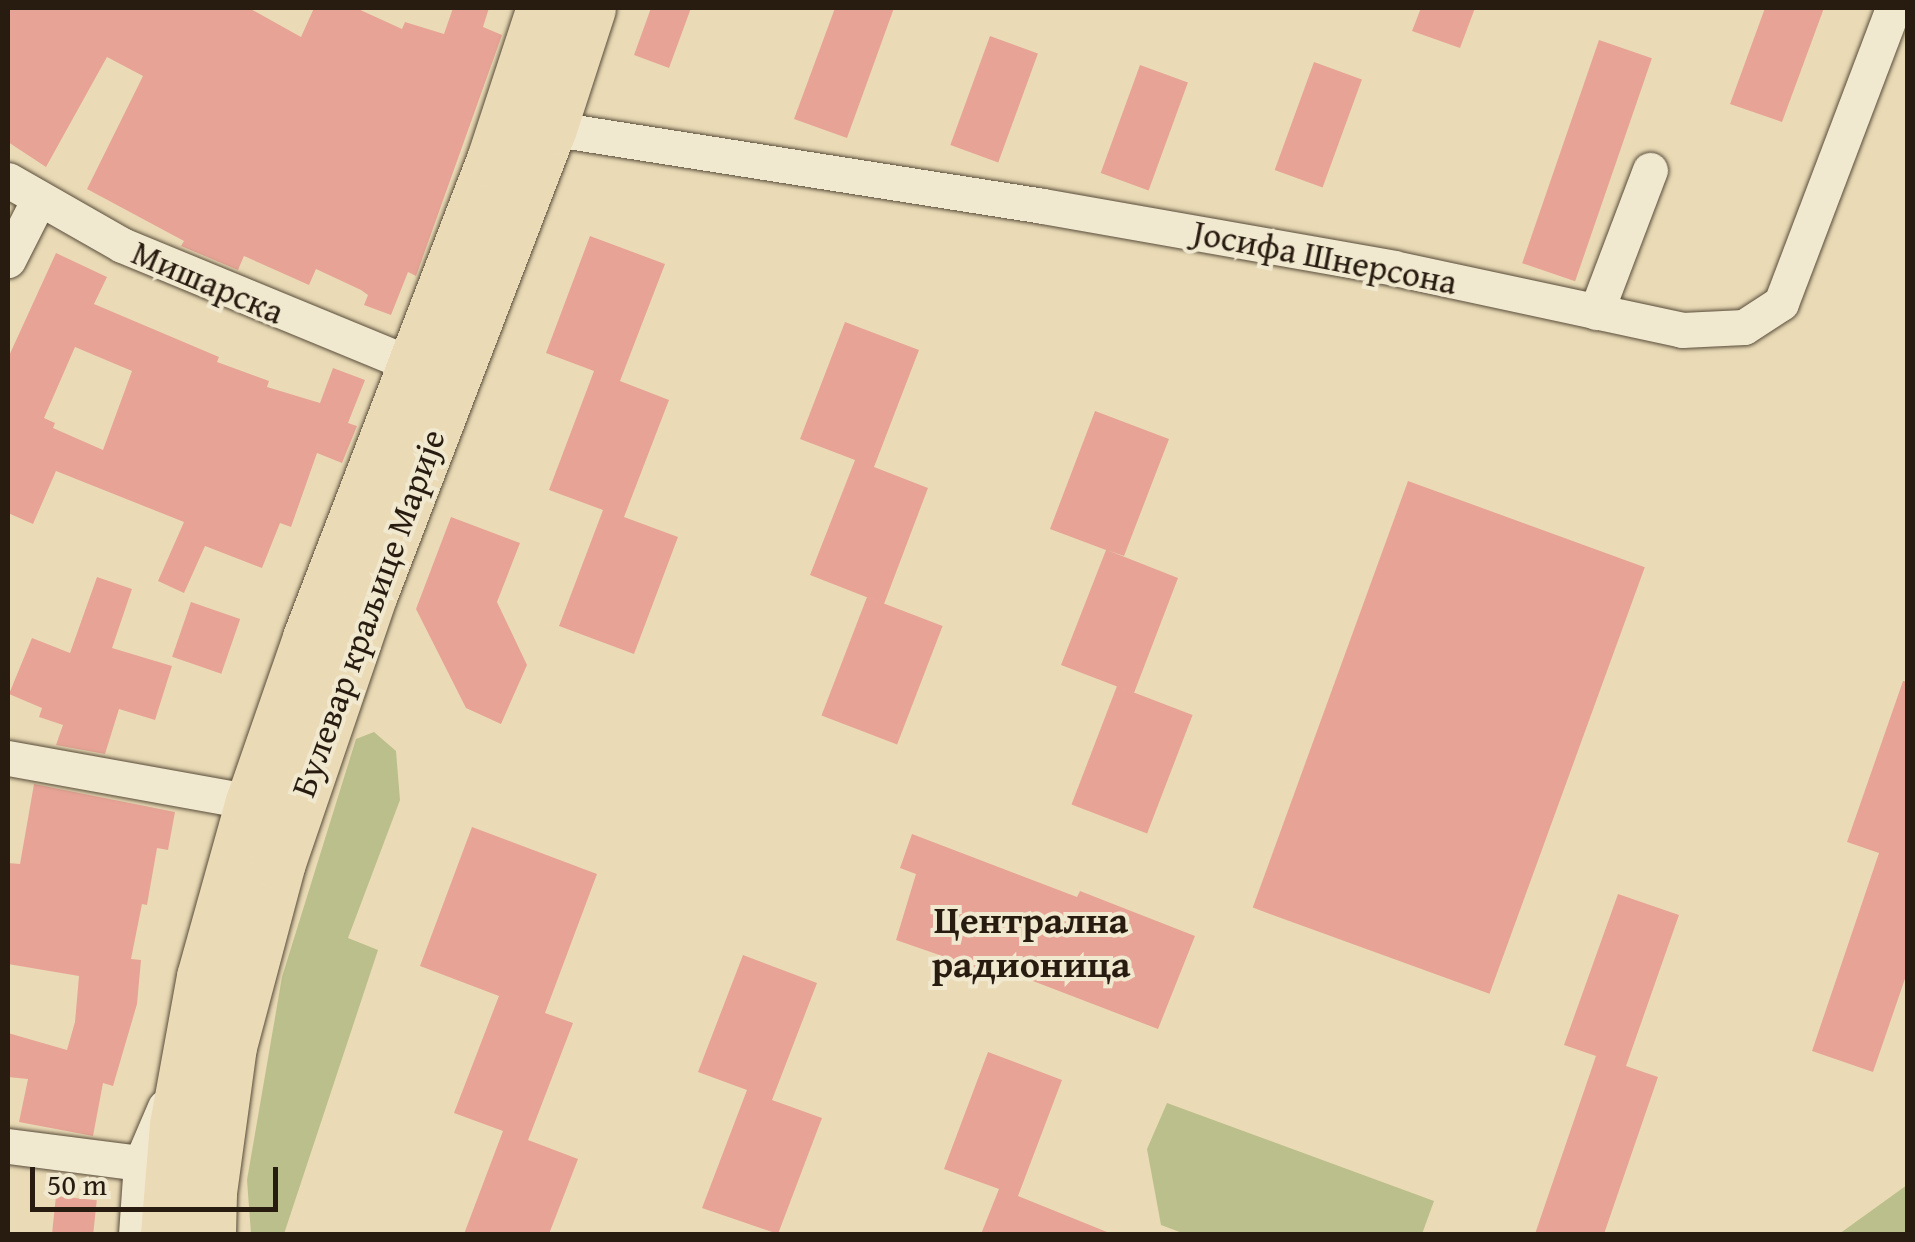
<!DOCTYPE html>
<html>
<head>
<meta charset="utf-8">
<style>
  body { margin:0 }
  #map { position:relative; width:1915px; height:1242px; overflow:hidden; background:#eadbb6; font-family:"Gentium Book Plus",serif }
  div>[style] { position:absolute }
  .green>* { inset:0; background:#bbbf8b }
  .building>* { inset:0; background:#e7a496; transform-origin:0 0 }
  .roads { filter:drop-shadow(0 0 2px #584c3a) drop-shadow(0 0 2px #584c3a) }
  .minor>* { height:35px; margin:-17.5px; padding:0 17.5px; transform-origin:17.5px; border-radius:17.5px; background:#f1e8d0 }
  .primary>* { height:55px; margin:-27.5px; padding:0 27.5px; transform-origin:27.5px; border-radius:27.5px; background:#eadbb6 }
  span { translate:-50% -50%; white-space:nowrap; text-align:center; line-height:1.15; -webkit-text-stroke:8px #f1e8d0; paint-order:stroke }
  .street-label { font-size:35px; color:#281c10 }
  .neighbourhood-label { font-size:38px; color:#281c10; font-weight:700 }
  .frame { position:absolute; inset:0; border:10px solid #281c10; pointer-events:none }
  .scale { position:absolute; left:30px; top:1167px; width:248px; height:45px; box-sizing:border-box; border:5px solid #281c10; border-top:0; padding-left:12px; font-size:30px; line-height:35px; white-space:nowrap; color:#281c10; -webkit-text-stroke:8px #f1e8d0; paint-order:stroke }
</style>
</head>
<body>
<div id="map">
  <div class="green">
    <div style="clip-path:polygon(374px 732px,396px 751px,400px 800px,348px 938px,378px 950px,284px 1234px,251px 1234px,247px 1180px,282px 977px,356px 739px)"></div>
    <div style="clip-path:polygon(1167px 1103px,1434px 1201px,1422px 1234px,1185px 1234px,1161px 1225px,1147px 1149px)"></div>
    <div style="clip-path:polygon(1907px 1185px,1907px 1234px,1839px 1234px)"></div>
  </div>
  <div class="building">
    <div style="clip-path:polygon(8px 8px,249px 8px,301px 37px,314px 8px,356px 8px,402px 29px,405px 22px,444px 34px,453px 8px,489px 8px,483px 27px,502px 35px,416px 276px,408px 272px,391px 315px,364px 305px,368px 295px,361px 290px,316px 269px,309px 285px,244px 256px,238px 270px,181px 246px,184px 241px,87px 189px,143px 76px,107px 57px,46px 167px,8px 142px)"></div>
    <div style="clip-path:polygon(651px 8px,691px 8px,669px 68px,634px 55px)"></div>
    <div style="clip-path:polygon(835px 8px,894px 8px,847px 138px,794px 119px)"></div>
    <div style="clip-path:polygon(1421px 8px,1475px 8px,1460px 48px,1412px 31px)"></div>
    <div style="clip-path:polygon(1765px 8px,1824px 8px,1782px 122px,1730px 104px)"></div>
    <div style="left:990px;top:36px;width:51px;height:116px;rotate:20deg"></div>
    <div style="left:1599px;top:40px;width:56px;height:236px;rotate:19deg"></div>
    <div style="left:1314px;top:62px;width:51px;height:115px;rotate:20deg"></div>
    <div style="left:1140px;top:65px;width:51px;height:115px;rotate:20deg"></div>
    <div style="clip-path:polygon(590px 236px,665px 264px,620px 381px,669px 400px,624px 517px,678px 537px,634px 654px,559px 626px,603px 510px,549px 490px,594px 371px,546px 353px)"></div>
    <div style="clip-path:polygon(evenodd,56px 253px,107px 277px,94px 304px,219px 357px,217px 362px,269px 381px,267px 387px,320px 403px,333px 368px,365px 380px,348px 423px,357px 426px,342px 463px,317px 453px,291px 527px,280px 523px,262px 568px,205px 546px,184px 593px,158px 581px,184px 522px,56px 471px,33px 524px,8px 513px,8px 358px,56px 253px,75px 347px,132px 371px,103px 450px,53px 428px,55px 423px,44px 418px,75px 347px)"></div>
    <div style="clip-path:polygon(845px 322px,919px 350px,874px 467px,928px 488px,884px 604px,810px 575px,855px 460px,800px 439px)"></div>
    <div style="clip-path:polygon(1095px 411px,1169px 439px,1124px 556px,1107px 550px,1178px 578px,1134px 693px,1061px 665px,1106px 550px,1050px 529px)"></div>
    <div style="left:1408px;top:481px;width:252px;height:454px;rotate:20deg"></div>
    <div style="clip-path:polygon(451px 517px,520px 543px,497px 602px,527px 665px,501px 724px,466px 708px,416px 609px)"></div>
    <div style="clip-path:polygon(97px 577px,132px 589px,112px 648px,172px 666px,155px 720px,119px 709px,105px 754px,56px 745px,63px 725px,39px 717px,42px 708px,9px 694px,32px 638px,70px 653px)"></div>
    <div style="left:867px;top:597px;width:81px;height:127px;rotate:21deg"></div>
    <div style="left:191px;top:602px;width:52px;height:58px;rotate:19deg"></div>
    <div style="clip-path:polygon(1903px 681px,1908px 682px,1908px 970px,1873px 1072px,1812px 1051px,1879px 853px,1847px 842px)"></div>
    <div style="left:1117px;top:686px;width:81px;height:127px;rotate:21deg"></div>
    <div style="clip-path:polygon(34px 784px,175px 812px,168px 850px,157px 848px,147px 905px,142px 904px,131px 959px,141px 960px,137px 1004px,113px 1086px,103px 1083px,93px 1136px,19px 1122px,28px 1079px,8px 1077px,8px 1033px,67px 1050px,75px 1022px,79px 976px,8px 964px,8px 863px,20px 864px)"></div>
    <div style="clip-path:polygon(472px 827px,597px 874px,545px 1013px,573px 1023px,528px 1140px,578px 1159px,549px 1234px,464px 1234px,503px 1131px,454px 1113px,499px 996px,420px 966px)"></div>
    <div style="clip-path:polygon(912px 834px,1077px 897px,1080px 891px,1195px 936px,1158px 1029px,999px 968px,997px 975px,896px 940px,916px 874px,900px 868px)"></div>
    <div style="clip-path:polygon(1618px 894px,1679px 915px,1626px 1066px,1658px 1077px,1604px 1234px,1535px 1234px,1596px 1056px,1564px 1045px)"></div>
    <div style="clip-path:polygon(743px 955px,817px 983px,772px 1100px,822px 1118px,778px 1234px,702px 1208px,747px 1090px,698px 1072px)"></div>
    <div style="clip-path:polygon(988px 1052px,1062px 1080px,1018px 1196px,1112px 1234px,981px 1234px,999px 1189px,944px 1169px)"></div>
    <div style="left:56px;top:1196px;width:41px;height:38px;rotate:6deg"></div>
  </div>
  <div class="roads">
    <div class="minor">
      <div style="left:549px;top:128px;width:500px;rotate:8.97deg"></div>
      <div style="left:1043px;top:206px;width:356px;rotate:10deg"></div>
      <div style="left:1394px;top:268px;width:295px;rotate:12.1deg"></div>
      <div style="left:1682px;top:330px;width:62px;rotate:-2.8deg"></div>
      <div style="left:1744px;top:327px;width:44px;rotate:-33deg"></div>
      <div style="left:1781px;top:303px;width:316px;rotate:-69.2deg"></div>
      <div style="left:8px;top:180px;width:131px;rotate:29.7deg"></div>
      <div style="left:122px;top:245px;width:318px;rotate:22.4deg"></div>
      <div style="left:8px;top:260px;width:68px;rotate:-63.1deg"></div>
      <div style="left:1596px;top:312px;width:152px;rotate:-69.2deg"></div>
      <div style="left:8px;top:758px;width:249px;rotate:10.2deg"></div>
      <div style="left:8px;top:1146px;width:134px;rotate:7.3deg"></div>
      <div style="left:141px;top:1163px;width:61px;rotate:-66.8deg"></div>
      <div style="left:136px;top:1234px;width:71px;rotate:-86deg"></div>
    </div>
    <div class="primary">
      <div style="left:168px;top:1234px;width:109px;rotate:-85.3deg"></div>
      <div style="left:177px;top:1125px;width:150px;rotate:-79.7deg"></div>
      <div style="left:204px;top:977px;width:182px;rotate:-74.4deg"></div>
      <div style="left:253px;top:802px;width:174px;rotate:-70.8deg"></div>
      <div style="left:310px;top:638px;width:512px;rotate:-68.95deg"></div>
      <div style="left:494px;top:160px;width:160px;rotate:-71.8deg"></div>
      <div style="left:208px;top:1234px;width:42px;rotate:-88.6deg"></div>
      <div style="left:209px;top:1192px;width:147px;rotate:-82.2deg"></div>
      <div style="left:229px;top:1046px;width:190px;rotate:-75.1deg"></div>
      <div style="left:278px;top:862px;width:287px;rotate:-71.1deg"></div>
      <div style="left:371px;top:591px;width:496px;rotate:-69deg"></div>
      <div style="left:549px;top:128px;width:126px;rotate:-72deg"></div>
    </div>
  </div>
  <div class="street-label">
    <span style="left:1325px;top:257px;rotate:11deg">Јосифа Шнерсона</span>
    <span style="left:208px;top:282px;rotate:23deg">Мишарска</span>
    <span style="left:368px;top:613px;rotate:-70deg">Булевар краљице Марије</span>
  </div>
  <div class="neighbourhood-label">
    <span style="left:1031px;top:942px">Централна<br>радионица</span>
  </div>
  <div class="frame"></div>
  <div class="scale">50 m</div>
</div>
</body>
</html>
